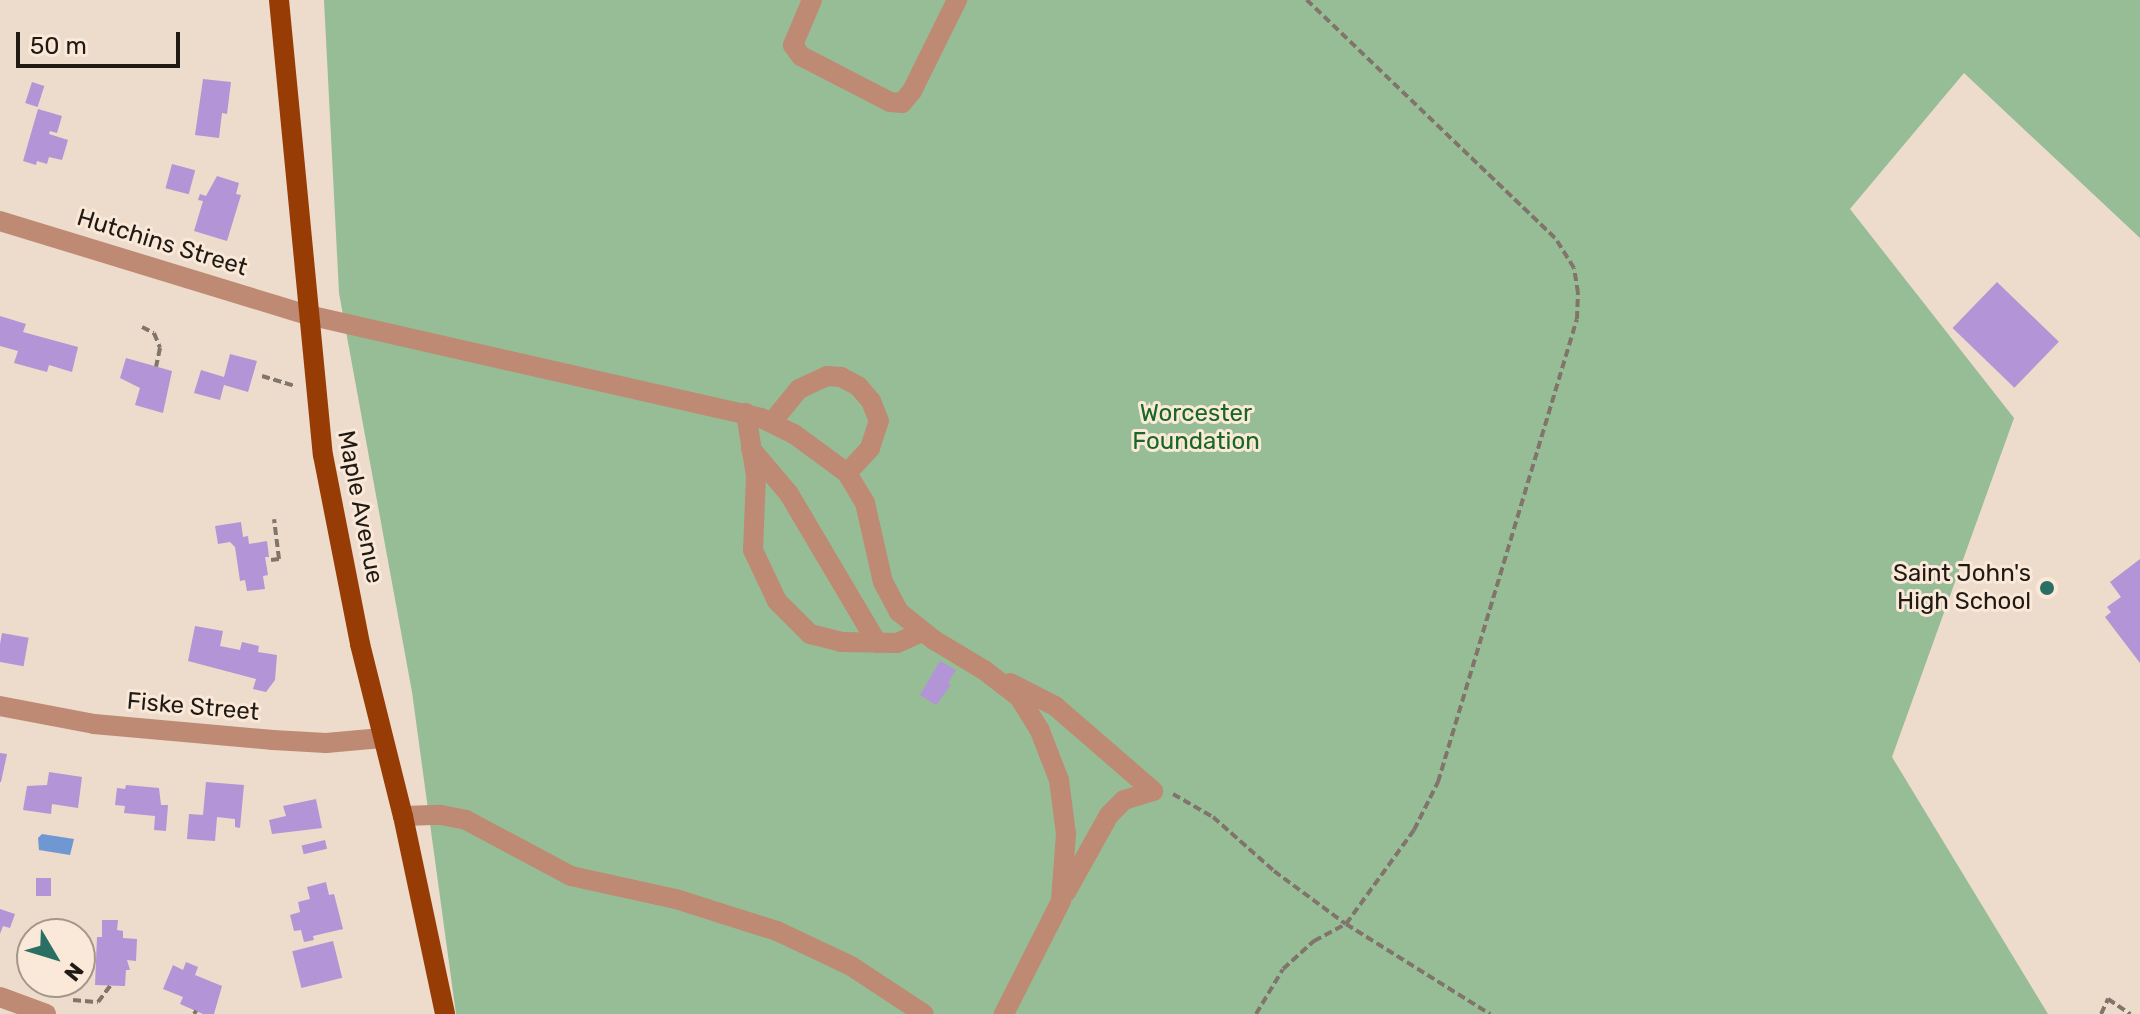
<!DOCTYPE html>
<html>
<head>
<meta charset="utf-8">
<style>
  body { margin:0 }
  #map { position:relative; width:2140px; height:1014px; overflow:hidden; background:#eddbcb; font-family:Rubik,sans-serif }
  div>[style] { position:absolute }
  .green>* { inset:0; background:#97bd97 }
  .water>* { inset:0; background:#6f98d3 }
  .building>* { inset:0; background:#b394d6; transform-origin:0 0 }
  .path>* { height:4px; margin-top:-2px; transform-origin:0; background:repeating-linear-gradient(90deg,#81756b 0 8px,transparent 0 12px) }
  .minor>* { height:20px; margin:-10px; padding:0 10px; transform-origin:10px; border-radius:10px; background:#be8a73 }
  .major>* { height:20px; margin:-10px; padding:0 10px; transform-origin:10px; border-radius:10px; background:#983c06 }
  .dots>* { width:22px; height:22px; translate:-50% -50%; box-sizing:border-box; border:4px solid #fae8d8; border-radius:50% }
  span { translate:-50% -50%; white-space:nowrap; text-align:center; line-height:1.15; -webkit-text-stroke:6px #fae8d8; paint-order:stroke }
  .street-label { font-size:24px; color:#201a15 }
  .park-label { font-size:24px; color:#166822 }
  .poi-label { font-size:24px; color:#201a15 }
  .right { translate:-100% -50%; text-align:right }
  .north { position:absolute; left:16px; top:918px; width:80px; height:80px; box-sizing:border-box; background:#fae8d8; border:2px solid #a3968a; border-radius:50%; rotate:128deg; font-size:22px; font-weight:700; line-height:32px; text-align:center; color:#201a15 }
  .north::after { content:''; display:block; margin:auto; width:28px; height:36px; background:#296f64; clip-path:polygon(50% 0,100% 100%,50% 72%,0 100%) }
  .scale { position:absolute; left:16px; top:32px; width:164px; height:36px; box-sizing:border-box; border:4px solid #201a15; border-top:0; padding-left:10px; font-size:24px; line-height:28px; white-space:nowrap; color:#201a15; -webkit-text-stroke:6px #fae8d8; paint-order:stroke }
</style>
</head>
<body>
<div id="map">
  <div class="green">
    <div style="clip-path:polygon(324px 0,2140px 0,2140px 238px,1964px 73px,1850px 209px,2014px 418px,1892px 757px,2048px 1014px,456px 1014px,412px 692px,339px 293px)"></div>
  </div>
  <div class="water">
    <div style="clip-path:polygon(42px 834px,74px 839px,70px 855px,39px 850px,38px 838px)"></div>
  </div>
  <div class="building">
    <div style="clip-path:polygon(203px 79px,231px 82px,227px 114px,222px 113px,219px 138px,195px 135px)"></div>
    <div style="left:32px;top:82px;width:13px;height:22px;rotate:18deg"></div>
    <div style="clip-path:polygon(38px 109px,62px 116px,57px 133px,50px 131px,49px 134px,68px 140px,62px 160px,49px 157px,47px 164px,37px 161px,36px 165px,23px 161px)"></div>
    <div style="left:172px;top:164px;width:24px;height:25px;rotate:15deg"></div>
    <div style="clip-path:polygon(217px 176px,239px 183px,236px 194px,241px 195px,227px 241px,194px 231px,203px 201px,198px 200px,200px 194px,206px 196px)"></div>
    <div style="left:1997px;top:282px;width:86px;height:64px;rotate:44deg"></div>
    <div style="clip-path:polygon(0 316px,26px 324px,23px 332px,78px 347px,72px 372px,49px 365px,47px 372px,14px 363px,18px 351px,0 346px)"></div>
    <div style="clip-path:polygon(230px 354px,257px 361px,248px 392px,224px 385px,220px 400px,194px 393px,201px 370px,224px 377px)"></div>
    <div style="clip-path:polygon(126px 358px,172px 371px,163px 413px,135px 405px,140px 388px,120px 378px)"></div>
    <div style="clip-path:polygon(241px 522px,243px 537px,248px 536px,249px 544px,267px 541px,269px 557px,265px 557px,268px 575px,263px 576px,265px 589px,247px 591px,245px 580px,240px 581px,235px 547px,230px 542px,218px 544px,215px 526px)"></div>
    <div style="clip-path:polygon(2140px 559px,2140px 663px,2105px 617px,2111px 612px,2107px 607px,2121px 597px,2110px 582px)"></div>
    <div style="clip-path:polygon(195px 626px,223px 631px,220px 646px,240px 650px,242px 642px,259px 646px,258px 652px,277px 655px,275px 680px,266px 692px,253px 689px,256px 679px,188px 661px)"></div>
    <div style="left:2px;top:633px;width:27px;height:29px;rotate:10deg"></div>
    <div style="clip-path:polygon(940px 661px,956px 670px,948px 683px,951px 685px,936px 705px,920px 695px)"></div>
    <div style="clip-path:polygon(0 753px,7px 754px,1px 782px,0 782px)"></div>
    <div style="clip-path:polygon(49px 772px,82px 777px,78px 808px,52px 804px,51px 814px,23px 810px,27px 786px,47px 785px)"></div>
    <div style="clip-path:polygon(206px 782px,244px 785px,240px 828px,235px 827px,235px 819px,217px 817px,215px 841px,187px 839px,189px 814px,203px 815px)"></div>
    <div style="clip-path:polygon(126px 785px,159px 788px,161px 805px,168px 805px,166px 831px,154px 830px,155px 816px,124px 813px,125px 806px,115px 805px,117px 788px,125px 789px)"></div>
    <div style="clip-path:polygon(316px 799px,322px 828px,272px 834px,269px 820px,286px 816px,283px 806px)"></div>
    <div style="left:325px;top:840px;width:9px;height:24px;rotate:77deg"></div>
    <div style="left:36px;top:878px;width:15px;height:18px"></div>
    <div style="clip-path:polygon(326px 882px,329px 895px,334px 894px,343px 929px,313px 936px,314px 940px,304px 942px,301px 930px,294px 931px,290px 915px,300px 912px,298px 902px,310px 899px,307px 887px)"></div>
    <div style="clip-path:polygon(0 909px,15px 914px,10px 928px,3px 926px,0 934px)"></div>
    <div style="clip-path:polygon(102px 920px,118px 920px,117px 930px,123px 931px,123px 938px,137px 939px,136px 961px,127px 960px,130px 970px,126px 970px,125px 986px,95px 985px,97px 937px,102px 937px)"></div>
    <div style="left:333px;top:941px;width:38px;height:42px;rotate:76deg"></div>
    <div style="clip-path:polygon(186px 962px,198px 967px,195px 975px,222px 986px,214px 1014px,203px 1014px,180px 1004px,183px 997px,163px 989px,173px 965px,183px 970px)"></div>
  </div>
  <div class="path">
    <div style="left:142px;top:327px;width:13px;rotate:27deg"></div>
    <div style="left:154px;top:333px;width:16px;rotate:68deg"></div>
    <div style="left:160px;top:348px;width:19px;rotate:102deg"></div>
    <div style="left:262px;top:376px;width:34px;rotate:17deg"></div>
    <div style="left:271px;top:560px;width:8px;rotate:-7deg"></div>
    <div style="left:279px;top:559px;width:40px;rotate:-97.1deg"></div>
    <div style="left:1173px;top:794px;width:46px;rotate:29.9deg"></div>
    <div style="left:1213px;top:817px;width:81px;rotate:41.5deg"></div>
    <div style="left:1274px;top:871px;width:89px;rotate:36.4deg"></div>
    <div style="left:1346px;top:924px;width:116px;rotate:-54.1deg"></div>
    <div style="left:1414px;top:830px;width:54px;rotate:-63.4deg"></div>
    <div style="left:1438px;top:782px;width:483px;rotate:-73.3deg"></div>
    <div style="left:1577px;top:319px;width:26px;rotate:-88deg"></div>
    <div style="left:1578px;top:293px;width:25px;rotate:-99deg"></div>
    <div style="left:1574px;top:268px;width:36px;rotate:-122deg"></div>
    <div style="left:1555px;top:238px;width:344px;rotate:-136.2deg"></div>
    <div style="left:73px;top:1000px;width:25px;rotate:5deg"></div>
    <div style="left:98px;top:1002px;width:21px;rotate:-53deg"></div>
    <div style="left:194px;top:1014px;width:4px;rotate:-56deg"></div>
    <div style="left:1256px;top:1014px;width:52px;rotate:-59deg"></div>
    <div style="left:1283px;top:969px;width:42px;rotate:-42.1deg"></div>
    <div style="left:1314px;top:941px;width:36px;rotate:-28deg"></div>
    <div style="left:1346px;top:924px;width:170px;rotate:32deg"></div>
    <div style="left:2101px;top:1014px;width:17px;rotate:-65deg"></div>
    <div style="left:2108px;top:999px;width:27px;rotate:34deg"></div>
  </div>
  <div class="minor">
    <div style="left:812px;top:0;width:49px;rotate:112.9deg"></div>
    <div style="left:793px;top:45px;width:14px;rotate:54deg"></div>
    <div style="left:801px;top:56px;width:100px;rotate:27.3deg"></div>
    <div style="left:890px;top:102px;width:12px;rotate:5deg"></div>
    <div style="left:902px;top:103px;width:16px;rotate:-50deg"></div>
    <div style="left:912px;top:91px;width:102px;rotate:-63.7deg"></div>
    <div style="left:0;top:221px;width:322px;rotate:17deg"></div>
    <div style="left:308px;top:315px;width:465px;rotate:12.8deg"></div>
    <div style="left:761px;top:418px;width:37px;rotate:26deg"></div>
    <div style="left:794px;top:434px;width:66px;rotate:36.3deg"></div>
    <div style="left:847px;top:473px;width:34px;rotate:-47deg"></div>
    <div style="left:870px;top:448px;width:28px;rotate:-72deg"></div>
    <div style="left:879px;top:421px;width:22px;rotate:-112deg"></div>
    <div style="left:871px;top:401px;width:20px;rotate:-131deg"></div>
    <div style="left:858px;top:386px;width:19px;rotate:-152deg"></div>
    <div style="left:841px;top:377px;width:14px;rotate:-176deg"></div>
    <div style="left:827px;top:376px;width:31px;rotate:155deg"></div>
    <div style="left:799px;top:389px;width:43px;rotate:129.3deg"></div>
    <div style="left:746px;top:413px;width:64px;rotate:81deg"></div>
    <div style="left:756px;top:476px;width:74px;rotate:92.3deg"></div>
    <div style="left:753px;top:550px;width:56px;rotate:64.8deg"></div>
    <div style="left:777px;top:601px;width:47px;rotate:45deg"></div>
    <div style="left:810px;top:634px;width:32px;rotate:14deg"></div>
    <div style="left:841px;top:642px;width:56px;rotate:1deg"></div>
    <div style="left:897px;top:643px;width:27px;rotate:-24deg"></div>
    <div style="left:751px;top:449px;width:59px;rotate:49.8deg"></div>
    <div style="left:789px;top:494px;width:173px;rotate:59.4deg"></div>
    <div style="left:847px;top:473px;width:35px;rotate:59deg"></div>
    <div style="left:865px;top:503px;width:81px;rotate:77.2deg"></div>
    <div style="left:883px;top:582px;width:34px;rotate:62deg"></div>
    <div style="left:899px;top:612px;width:45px;rotate:38.7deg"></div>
    <div style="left:934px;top:640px;width:58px;rotate:31deg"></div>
    <div style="left:984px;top:670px;width:44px;rotate:37.6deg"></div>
    <div style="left:1019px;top:697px;width:40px;rotate:58deg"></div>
    <div style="left:1040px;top:731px;width:53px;rotate:68.8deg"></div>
    <div style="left:1059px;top:780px;width:54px;rotate:82.6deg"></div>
    <div style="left:1066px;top:834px;width:67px;rotate:94.3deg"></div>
    <div style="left:1061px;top:901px;width:127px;rotate:116.8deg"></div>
    <div style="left:1010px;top:683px;width:51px;rotate:27.1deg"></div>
    <div style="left:1055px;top:706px;width:130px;rotate:40.9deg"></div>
    <div style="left:0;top:706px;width:96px;rotate:10.8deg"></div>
    <div style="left:94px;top:724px;width:180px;rotate:5.1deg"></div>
    <div style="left:273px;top:740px;width:53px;rotate:3.2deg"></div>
    <div style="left:326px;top:743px;width:56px;rotate:-5.1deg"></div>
    <div style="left:403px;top:816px;width:38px;rotate:-2deg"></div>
    <div style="left:441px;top:815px;width:25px;rotate:11deg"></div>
    <div style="left:466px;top:820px;width:119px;rotate:28.1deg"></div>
    <div style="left:571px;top:876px;width:107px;rotate:12.4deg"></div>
    <div style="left:676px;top:899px;width:106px;rotate:17.6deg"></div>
    <div style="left:777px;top:931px;width:82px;rotate:25.3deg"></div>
    <div style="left:851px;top:966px;width:87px;rotate:33.3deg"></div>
    <div style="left:1066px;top:892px;width:88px;rotate:-60.8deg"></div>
    <div style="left:1109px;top:815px;width:21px;rotate:-45deg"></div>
    <div style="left:1124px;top:800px;width:30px;rotate:-17deg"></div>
    <div style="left:0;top:997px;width:49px;rotate:20.3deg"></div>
  </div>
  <div class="major">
    <div style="left:279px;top:0;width:457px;rotate:84.5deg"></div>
    <div style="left:323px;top:455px;width:193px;rotate:78.9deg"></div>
    <div style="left:360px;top:644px;width:177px;rotate:76deg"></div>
    <div style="left:403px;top:816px;width:202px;rotate:78deg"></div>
  </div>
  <div class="dots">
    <div style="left:2047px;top:588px;background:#296f64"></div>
  </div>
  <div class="street-label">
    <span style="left:162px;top:243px;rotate:17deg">Hutchins Street</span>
    <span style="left:360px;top:507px;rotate:79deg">Maple Avenue</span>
    <span style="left:193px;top:707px;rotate:5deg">Fiske Street</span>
  </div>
  <div class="park-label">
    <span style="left:1196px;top:428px">Worcester<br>Foundation</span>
  </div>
  <div class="poi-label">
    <span class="right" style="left:2031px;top:588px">Saint John's<br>High School</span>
  </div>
  <div class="north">N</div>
  <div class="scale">50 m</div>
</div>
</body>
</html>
